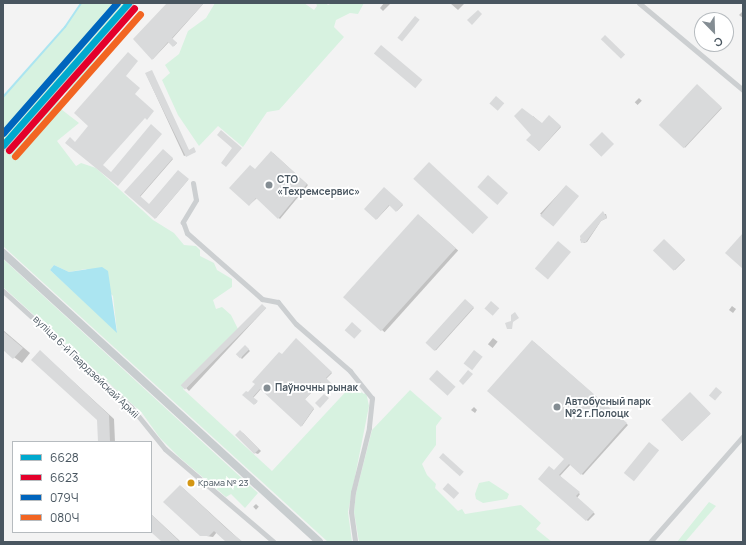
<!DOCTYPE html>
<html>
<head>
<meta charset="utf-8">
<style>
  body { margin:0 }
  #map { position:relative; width:746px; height:545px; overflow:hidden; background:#f3f3f3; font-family:Manrope,sans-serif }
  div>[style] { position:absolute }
  .green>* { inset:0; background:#d7f2e0 }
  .water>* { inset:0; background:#abe5f1 }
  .shadow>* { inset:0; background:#0003; transform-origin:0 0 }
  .stream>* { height:2px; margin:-1px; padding:0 1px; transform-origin:1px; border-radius:1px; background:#abe5f1 }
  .building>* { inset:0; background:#d9dadb; transform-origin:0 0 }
  .street>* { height:5px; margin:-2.5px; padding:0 2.5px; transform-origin:2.5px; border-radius:2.5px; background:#cccfd1 }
  .primary>* { height:8px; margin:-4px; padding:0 4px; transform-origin:4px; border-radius:4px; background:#c8cdcf }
  .rail>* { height:2px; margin:-1px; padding:0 1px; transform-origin:1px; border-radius:1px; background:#c8c9cb }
  .rail-1>* { height:7px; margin:-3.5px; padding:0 3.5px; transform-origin:3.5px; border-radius:3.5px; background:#00a9ce }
  .rail-2>* { height:7px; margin:-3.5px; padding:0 3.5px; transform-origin:3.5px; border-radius:3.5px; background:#e4002b }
  .rail-3>* { height:7px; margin:-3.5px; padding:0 3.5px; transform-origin:3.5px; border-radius:3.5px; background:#0065bd }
  .rail-4>* { height:7px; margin:-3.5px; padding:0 3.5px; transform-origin:3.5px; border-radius:3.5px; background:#f26522 }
  .dots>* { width:11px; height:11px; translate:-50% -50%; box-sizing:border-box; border:2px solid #fff; border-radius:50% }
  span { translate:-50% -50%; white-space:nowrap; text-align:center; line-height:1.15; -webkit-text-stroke:3.5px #fff; paint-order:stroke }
  .bus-label { font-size:9px; color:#495660 }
  .left { translate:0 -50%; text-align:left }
  .poi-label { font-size:10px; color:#495660; font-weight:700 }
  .street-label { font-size:10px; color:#495660 }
  .frame { position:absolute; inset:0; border:4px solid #495660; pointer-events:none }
  .legend { position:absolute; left:12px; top:441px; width:140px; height:92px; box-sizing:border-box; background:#fff; border:1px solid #b6bbbf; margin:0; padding:5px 7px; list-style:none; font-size:12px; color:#495660 }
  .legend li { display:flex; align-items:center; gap:8px; height:20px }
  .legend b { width:20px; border:1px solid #b6bbbf }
  .north { position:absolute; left:694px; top:12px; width:40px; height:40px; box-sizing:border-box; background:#fff; border:1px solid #b6bbbf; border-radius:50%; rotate:157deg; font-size:11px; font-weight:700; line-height:16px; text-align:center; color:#495660 }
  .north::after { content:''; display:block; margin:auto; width:14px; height:18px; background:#848d93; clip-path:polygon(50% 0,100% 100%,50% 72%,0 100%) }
</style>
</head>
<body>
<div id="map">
  <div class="green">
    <div style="clip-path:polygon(81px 3px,125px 3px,3px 142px,3px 97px,65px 27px)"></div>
    <div style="clip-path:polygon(215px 3px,304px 3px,314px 10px,317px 6px,316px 3px,326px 3px,328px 5px,332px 3px,364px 3px,358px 14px,350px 13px,336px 20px,334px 27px,344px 37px,279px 110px,267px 112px,243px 147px,218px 126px,199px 146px,178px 115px,162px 80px,170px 73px,165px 65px,179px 54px,188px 31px,206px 18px)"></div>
    <div style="clip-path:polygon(evenodd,100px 44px,104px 48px,88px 70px,67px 92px,62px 93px,57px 106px,79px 123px,57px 141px,76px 166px,81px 163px,96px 168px,153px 220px,174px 233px,184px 245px,196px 246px,200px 250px,200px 256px,214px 263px,217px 270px,232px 279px,232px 287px,213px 300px,216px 309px,222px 307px,231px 315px,238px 329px,183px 389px,272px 471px,352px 385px,364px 394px,366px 392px,369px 406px,348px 512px,352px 542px,328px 542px,3px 246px,3px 153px,100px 44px,54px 265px,69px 272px,86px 269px,113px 296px,117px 332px,50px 270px,54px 265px)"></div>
    <div style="clip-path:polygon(3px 259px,258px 493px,245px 508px,231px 494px,226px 497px,179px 457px,160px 438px,142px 413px,3px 287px)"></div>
    <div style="clip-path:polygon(410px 390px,442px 418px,436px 426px,436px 445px,422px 464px,427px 475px,436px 484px,435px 488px,458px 511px,462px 509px,465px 514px,521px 505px,541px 523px,536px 529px,552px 542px,359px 542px,354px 512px,356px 493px,372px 430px)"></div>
    <div style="clip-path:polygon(489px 481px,509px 494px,507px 499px,483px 503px,476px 499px,475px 494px,479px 483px)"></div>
    <div style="clip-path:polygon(709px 502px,716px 506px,685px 542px,677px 542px)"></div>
  </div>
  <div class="water">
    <div style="clip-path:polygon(54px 265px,69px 272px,102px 267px,108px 271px,117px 333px,50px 270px)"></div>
  </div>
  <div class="shadow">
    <div style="clip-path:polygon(168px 3px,204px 3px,172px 39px,177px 43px,174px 46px,169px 42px,153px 59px,134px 39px)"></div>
    <div style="clip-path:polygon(384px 3px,391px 3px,383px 11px,380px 8px)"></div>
    <div style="clip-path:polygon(450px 3px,465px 3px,458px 10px)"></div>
    <div style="clip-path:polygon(743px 11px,743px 18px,739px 15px)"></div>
    <div style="clip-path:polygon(146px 74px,189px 151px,195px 152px,184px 156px)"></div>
    <div style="left:697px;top:85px;width:34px;height:54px;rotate:43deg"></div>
    <div style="left:639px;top:98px;width:4px;height:6px;rotate:45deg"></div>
    <div style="clip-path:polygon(533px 116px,542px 124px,549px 117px,561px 127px,539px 151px,528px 140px,532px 135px)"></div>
    <div style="clip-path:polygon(163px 150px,173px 159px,140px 197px,149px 205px,178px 171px,188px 180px,156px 218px,126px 192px)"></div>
    <div style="clip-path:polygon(273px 153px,308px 185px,280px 219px,257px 198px,249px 205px,255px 170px)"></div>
    <div style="left:566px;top:186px;width:16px;height:38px;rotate:43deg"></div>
    <div style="clip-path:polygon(384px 188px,403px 205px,397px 211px,390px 205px,377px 219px,365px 209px)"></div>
    <div style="clip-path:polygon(601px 214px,606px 214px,607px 218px,601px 221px,587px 242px,584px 243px,580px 240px)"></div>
    <div style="left:421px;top:217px;width:50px;height:110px;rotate:42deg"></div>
    <div style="clip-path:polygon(664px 240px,685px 260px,675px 270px,657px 252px)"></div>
    <div style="left:465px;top:300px;width:12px;height:57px;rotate:42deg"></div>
    <div style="clip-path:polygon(263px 306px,266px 308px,189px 391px,186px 388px)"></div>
    <div style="left:732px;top:306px;width:5px;height:5px;rotate:37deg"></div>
    <div style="clip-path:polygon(3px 330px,30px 353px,22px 363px,3px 349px)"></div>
    <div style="left:493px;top:338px;width:6px;height:8px;rotate:39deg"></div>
    <div style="clip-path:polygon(296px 340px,332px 373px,326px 379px,334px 386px,331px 390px,322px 382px,304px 400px,314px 409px,302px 426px,261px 389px,253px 398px,257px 402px,255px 404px,244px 395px,248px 394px)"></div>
    <div style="clip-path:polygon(534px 342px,628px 425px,583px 475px,571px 464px,560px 476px,580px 494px,577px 498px,595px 514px,588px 521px,539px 479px,555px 471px,565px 459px)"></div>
    <div style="clip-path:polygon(246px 347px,250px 351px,242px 359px,241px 358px)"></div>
    <div style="clip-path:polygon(40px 351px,114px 419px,115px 442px,99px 442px,98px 419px)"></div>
    <div style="left:690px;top:393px;width:29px;height:39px;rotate:46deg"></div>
    <div style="clip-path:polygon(474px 407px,477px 410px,475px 413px,471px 410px)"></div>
    <div style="clip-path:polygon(242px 432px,261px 451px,258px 454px,255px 453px)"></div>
    <div style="clip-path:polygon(180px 486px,183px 488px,242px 542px,228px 542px,217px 532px,213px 537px,200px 535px)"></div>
    <div style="left:256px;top:504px;width:4px;height:4px;rotate:45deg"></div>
    <div style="clip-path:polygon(151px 514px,181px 542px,163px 542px,151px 530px)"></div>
  </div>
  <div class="stream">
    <div style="left:3px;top:97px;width:94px;rotate:-48.5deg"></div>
    <div style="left:65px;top:27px;width:29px;rotate:-56deg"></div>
  </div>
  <div class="building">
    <div style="clip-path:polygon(167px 3px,204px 3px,172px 38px,177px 43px,173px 47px,168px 42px,152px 60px,133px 39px)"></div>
    <div style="clip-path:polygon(478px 10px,482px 14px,472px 25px,467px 20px)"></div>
    <div style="left:415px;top:16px;width:6px;height:28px;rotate:39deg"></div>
    <div style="left:605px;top:35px;width:28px;height:6px;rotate:44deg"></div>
    <div style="left:381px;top:45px;width:54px;height:11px;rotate:40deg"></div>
    <div style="clip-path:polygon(128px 52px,138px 61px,126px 76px,140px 88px,135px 94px,154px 111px,147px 120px,145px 118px,103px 165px,111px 172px,151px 124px,162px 134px,118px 186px,65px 143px,70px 137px,75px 142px,88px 126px,74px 113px)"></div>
    <div style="clip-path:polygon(152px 70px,189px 150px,194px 147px,196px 152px,186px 157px,145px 73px)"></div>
    <div style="left:697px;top:84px;width:34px;height:56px;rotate:43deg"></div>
    <div style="left:496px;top:96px;width:11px;height:10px;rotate:41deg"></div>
    <div style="clip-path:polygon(522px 108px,542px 123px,549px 115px,561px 126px,539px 151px,526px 140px,531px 135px,514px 116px)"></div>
    <div style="clip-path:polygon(221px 130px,242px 148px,226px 167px,221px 163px,232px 148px,217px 135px)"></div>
    <div style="left:602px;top:132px;width:17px;height:18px;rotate:45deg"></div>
    <div style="clip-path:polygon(163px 149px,173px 158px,140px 196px,149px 204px,178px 170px,189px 179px,155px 219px,124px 192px)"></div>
    <div style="clip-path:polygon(271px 151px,307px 184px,278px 219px,256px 198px,249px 206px,229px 188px,250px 165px,255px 169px)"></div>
    <div style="left:429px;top:162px;width:81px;height:23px;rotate:43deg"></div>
    <div style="left:488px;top:175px;width:27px;height:16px;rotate:42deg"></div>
    <div style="left:566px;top:185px;width:17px;height:40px;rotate:40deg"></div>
    <div style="clip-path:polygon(384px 187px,403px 204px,396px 212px,389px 205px,376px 220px,364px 209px)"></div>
    <div style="clip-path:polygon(603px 211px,607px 218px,601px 221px,586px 242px,581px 243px,580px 236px)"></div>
    <div style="left:418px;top:214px;width:51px;height:112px;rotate:42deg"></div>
    <div style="clip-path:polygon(743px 233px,743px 269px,725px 253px)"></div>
    <div style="left:664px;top:239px;width:29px;height:16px;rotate:44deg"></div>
    <div style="left:558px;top:241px;width:17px;height:36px;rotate:40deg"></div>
    <div style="left:465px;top:299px;width:12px;height:59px;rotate:42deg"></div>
    <div style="left:491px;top:301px;width:11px;height:10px;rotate:41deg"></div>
    <div style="left:262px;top:304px;width:6px;height:115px;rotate:45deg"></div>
    <div style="clip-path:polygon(515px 312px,519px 318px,513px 322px,512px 329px,507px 329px,505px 323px,511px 321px,511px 315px)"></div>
    <div style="left:352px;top:322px;width:13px;height:11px;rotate:42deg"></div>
    <div style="clip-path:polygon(3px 331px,23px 348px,13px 359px,3px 350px)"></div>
    <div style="clip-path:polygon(296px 338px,332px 372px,326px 378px,334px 386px,330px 391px,321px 382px,305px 399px,314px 408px,301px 427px,260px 389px,253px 397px,258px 401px,254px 405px,242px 395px,246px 391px,248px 392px,255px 384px,252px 382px,279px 352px,282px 354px)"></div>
    <div style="clip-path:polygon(532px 340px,627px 423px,581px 475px,569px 464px,559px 475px,580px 492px,576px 496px,594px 512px,586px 521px,538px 479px,549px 466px,554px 470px,564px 459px,487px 391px)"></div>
    <div style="left:245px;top:345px;width:6px;height:13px;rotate:45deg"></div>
    <div style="clip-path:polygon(40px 350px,109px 415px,110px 442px,98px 442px,97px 420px,31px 360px)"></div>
    <div style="left:474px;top:350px;width:11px;height:17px;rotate:38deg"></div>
    <div style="left:437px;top:370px;width:25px;height:12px;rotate:42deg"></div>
    <div style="clip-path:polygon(468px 370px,473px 374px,463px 385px,459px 381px)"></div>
    <div style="left:716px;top:387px;width:8px;height:11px;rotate:40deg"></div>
    <div style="left:690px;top:392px;width:30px;height:40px;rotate:46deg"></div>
    <div style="clip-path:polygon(324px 394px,329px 398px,320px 408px,315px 403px)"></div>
    <div style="left:240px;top:430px;width:27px;height:7px;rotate:45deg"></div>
    <div style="left:649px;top:442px;width:13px;height:40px;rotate:39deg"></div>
    <div style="left:443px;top:453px;width:28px;height:6px;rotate:42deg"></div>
    <div style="left:448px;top:483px;width:15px;height:8px;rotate:42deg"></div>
    <div style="clip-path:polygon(180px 485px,227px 529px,243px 542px,226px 542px,214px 531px,209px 536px,200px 536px,163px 502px)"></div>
    <div style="clip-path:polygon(151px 514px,175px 537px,180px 542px,162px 542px,151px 532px)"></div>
  </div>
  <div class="street">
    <div style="left:639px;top:3px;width:136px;rotate:39.9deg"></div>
    <div style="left:193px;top:183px;width:17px;rotate:80deg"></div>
    <div style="left:196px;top:200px;width:26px;rotate:121deg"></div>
    <div style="left:183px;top:222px;width:12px;rotate:70deg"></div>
    <div style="left:187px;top:233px;width:100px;rotate:41.3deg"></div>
    <div style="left:262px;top:299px;width:16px;rotate:11deg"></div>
    <div style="left:278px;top:302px;width:28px;rotate:51deg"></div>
    <div style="left:296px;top:324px;width:72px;rotate:41deg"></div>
    <div style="left:350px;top:371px;width:35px;rotate:51deg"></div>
    <div style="left:372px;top:398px;width:30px;rotate:96deg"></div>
    <div style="left:369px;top:428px;width:66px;rotate:104deg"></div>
    <div style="left:353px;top:492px;width:20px;rotate:96deg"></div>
    <div style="left:351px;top:512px;width:30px;rotate:82deg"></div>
    <div style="left:3px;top:291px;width:173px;rotate:42.2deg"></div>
    <div style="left:131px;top:407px;width:54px;rotate:51deg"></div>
    <div style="left:165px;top:449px;width:143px;rotate:40.5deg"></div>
    <div style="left:650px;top:542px;width:141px;rotate:-48.7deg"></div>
  </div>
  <div class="primary">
    <div style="left:3px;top:253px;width:428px;rotate:42.4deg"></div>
  </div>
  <div class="rail">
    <div style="left:3px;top:151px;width:198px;rotate:-48.5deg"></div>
  </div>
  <div class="rail-1">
    <div style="left:3px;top:145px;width:189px;rotate:-48.6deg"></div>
  </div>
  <div class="rail-2">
    <div style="left:9px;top:150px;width:189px;rotate:-48.6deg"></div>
  </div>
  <div class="rail-3">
    <div style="left:3px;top:133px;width:173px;rotate:-48.8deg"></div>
  </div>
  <div class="rail-4">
    <div style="left:15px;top:156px;width:189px;rotate:-48.6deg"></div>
  </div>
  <div class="dots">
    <div style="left:269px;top:185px;background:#848d93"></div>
    <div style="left:267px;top:388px;background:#848d93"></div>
    <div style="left:557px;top:407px;background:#848d93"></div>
    <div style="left:191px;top:483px;background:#d49613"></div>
  </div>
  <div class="bus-label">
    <span class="left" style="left:198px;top:483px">Крама № 23</span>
  </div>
  <div class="poi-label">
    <span class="left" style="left:277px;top:185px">СТО<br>«Техремсервис»</span>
    <span class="left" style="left:275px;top:388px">Паўночны рынак</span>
    <span class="left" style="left:565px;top:407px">Автобусный парк<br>№2 г.Полоцк</span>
  </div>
  <div class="street-label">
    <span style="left:86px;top:367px;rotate:44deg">вуліца 6-й Гвардзейскай Арміі</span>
  </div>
  <div class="frame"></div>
  <ul class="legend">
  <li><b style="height:5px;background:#00a9ce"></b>6628</li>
  <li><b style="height:5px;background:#e4002b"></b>6623</li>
  <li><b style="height:5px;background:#0065bd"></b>079Ч</li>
  <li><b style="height:5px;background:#f26522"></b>080Ч</li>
  </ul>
  <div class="north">С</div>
</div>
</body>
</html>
